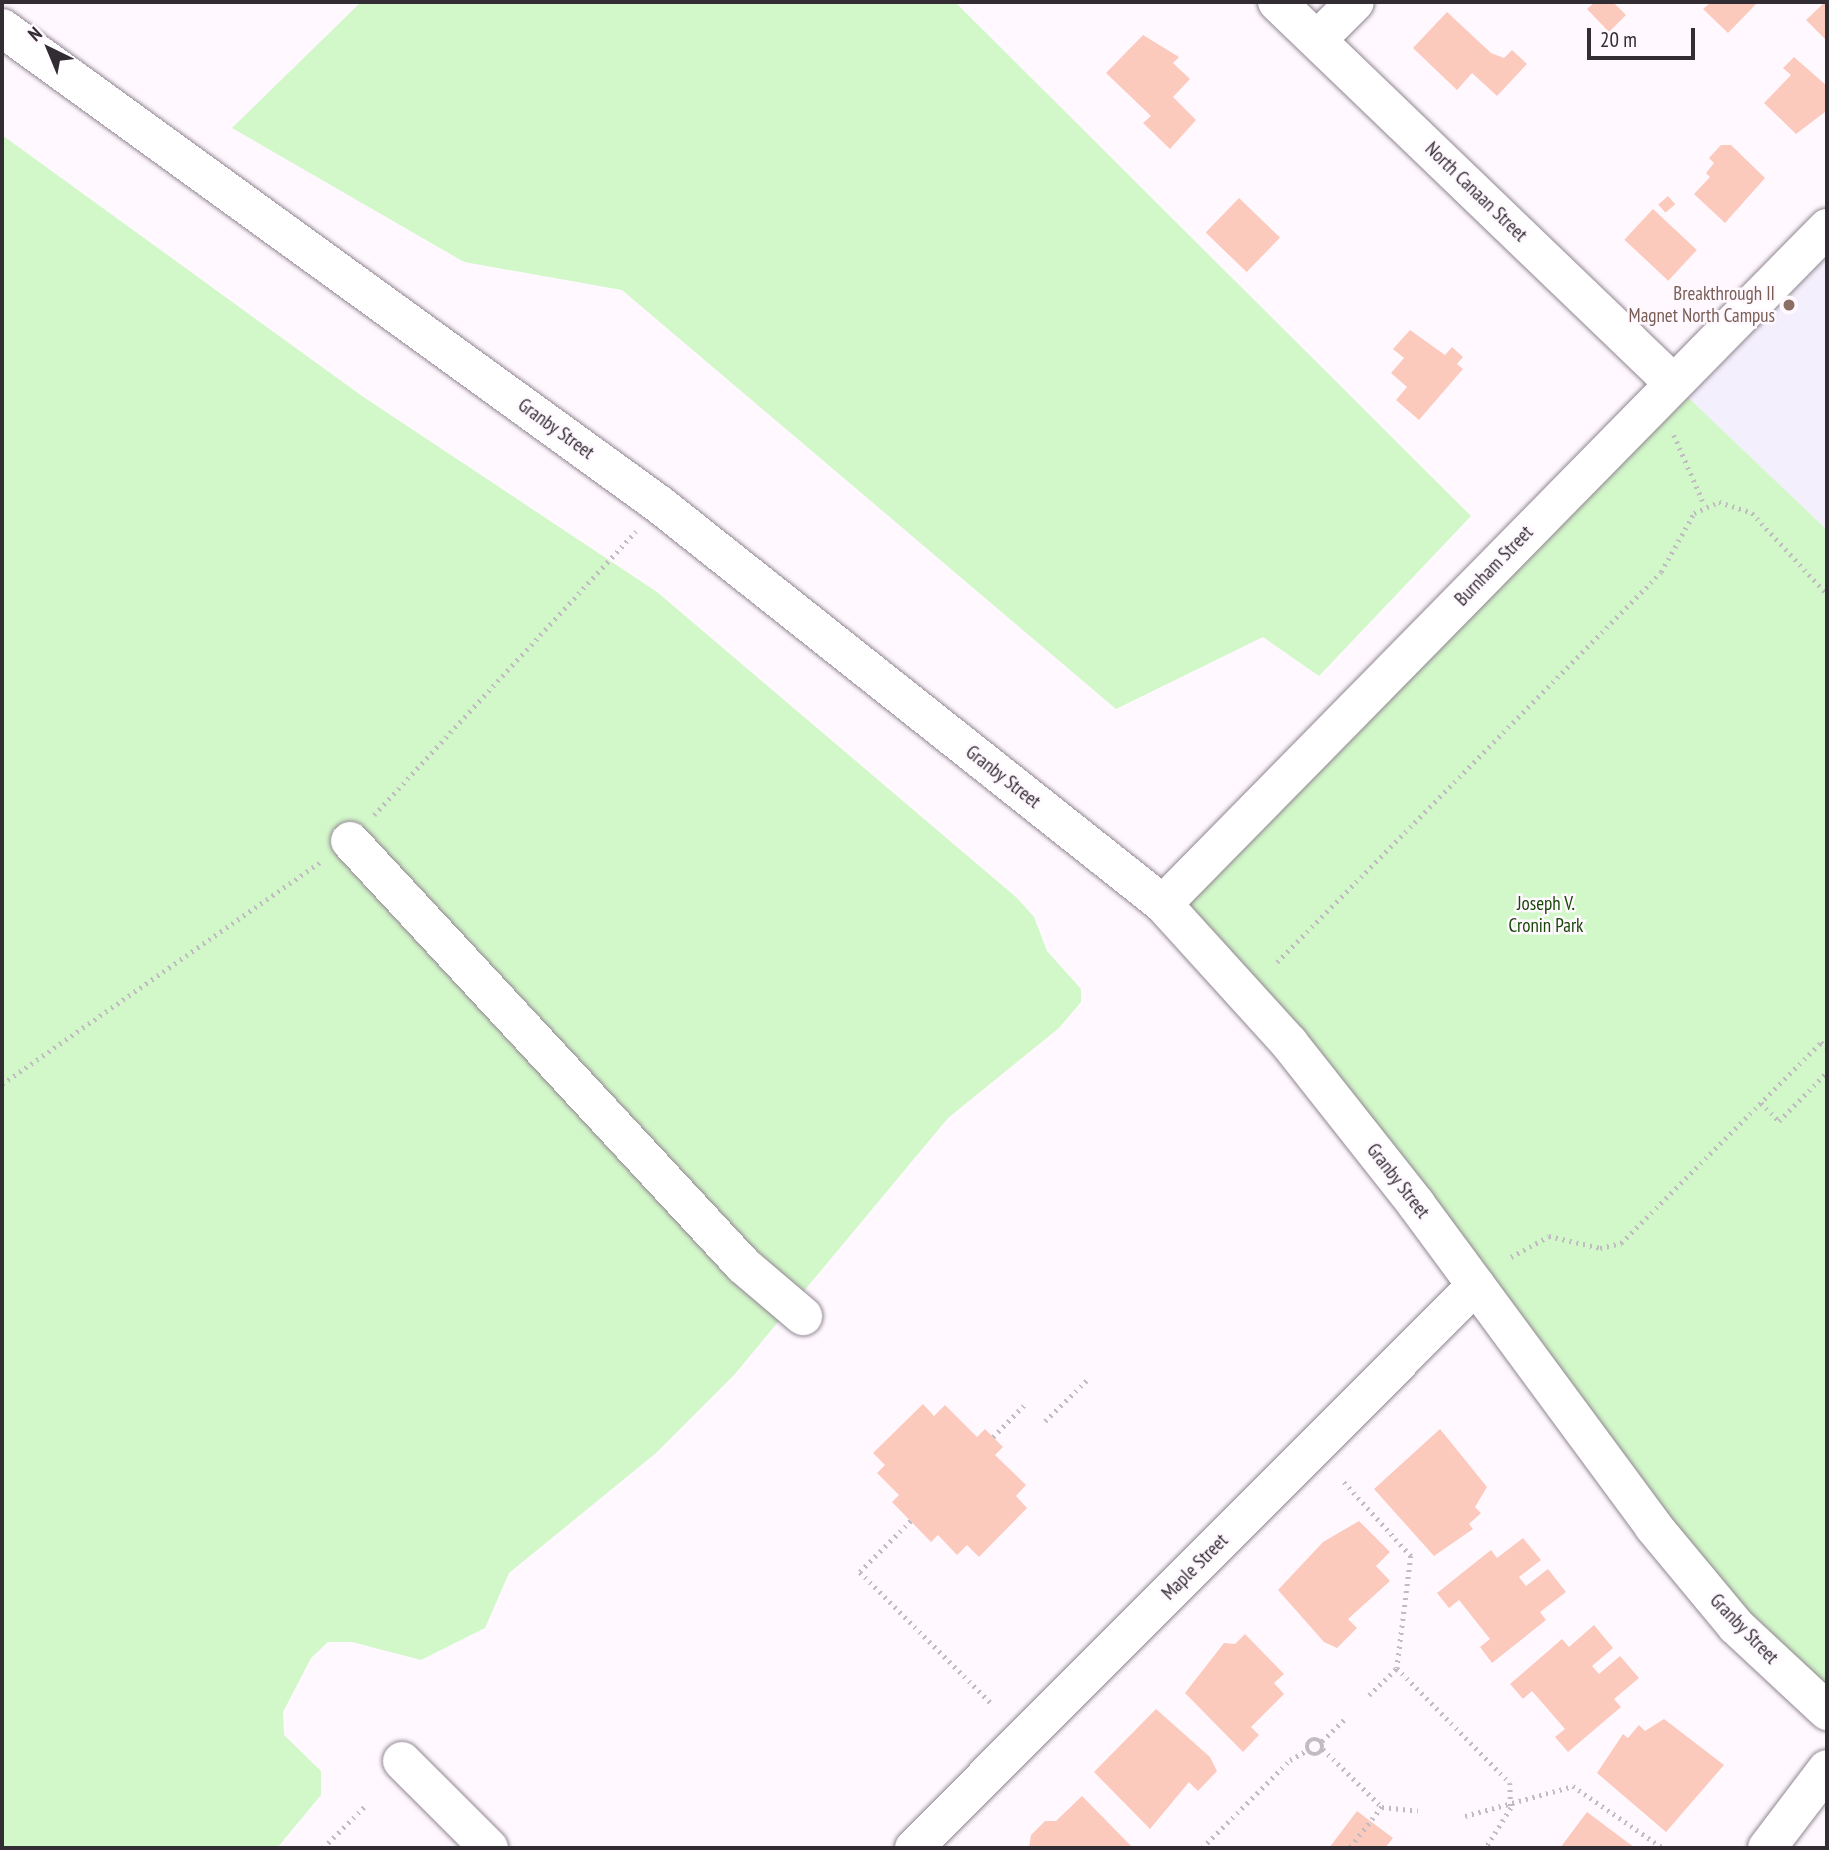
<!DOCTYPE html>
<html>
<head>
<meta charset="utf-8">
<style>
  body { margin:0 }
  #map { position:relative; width:1829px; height:1850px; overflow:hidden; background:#fff9ff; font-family:"PT Sans Narrow",sans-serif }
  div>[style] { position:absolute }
  .education>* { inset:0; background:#f3effc }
  .green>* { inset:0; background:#d2f7c9 }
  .building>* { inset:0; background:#fcc9bd; transform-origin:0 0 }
  .path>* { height:4.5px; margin-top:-2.25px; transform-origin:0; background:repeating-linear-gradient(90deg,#c1bcc1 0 2px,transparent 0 7px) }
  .path>.ring { margin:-2.25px; padding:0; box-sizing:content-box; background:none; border:4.5px solid #c1bcc1; border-radius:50% }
  .roads { filter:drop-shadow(0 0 2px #918591) drop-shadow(0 0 2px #918591) }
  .minor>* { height:38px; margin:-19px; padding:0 19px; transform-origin:19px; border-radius:19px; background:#fff }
  .major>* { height:38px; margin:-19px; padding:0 19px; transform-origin:19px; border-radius:19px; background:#fff }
  .dots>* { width:19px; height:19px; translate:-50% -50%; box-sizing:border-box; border:4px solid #fff9ff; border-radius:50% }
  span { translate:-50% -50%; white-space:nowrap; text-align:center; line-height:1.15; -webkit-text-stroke:5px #fff9ff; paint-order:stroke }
  .street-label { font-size:19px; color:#322d32 }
  .education-label { font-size:19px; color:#785e54 }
  .right { translate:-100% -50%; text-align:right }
  .park-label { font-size:19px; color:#164706 }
  .frame { position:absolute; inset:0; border:4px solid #322d32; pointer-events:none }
  .north { position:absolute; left:14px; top:14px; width:70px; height:70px; -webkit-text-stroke:5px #fff9ff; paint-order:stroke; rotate:317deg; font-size:19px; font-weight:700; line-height:28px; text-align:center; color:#322d32 }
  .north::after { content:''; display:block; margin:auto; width:24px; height:32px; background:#322d32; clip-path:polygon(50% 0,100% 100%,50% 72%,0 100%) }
  .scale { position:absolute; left:1587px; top:28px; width:108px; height:32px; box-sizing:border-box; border:4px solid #322d32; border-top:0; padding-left:9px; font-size:21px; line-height:24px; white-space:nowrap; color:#322d32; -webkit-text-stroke:5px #fff9ff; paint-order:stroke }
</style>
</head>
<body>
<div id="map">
  <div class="education">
    <div style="clip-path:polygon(1827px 228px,1827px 530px,1673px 383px)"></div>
  </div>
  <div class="green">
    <div style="clip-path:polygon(361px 2px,955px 2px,1471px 516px,1319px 676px,1263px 637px,1116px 709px,622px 290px,464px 262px,232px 128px)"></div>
    <div style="clip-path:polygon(2px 135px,362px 396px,657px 592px,1017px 898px,1034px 917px,1047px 951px,1081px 989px,1081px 1002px,1059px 1028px,948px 1118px,734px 1375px,656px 1453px,509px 1573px,485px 1628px,421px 1660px,352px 1642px,328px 1642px,311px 1658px,283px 1712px,284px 1735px,321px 1771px,321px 1795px,277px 1848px,2px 1848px)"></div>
    <div style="clip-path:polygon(1673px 383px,1827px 530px,1827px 1711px,1163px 904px)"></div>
  </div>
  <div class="building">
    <div style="clip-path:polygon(1595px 2px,1613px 2px,1626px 15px,1609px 32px,1587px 9px)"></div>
    <div style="clip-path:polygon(1711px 2px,1758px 2px,1728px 33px,1703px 9px)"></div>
    <div style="clip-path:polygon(1825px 2px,1827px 2px,1827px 41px,1806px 20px)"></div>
    <div style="clip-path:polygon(1447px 12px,1491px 53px,1504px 58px,1512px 50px,1527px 64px,1497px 96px,1472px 73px,1457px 90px,1413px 48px)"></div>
    <div style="clip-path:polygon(1143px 35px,1179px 57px,1173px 63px,1190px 79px,1173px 97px,1196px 120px,1170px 149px,1143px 123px,1151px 116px,1106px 73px)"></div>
    <div style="clip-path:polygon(1794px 57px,1827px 86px,1825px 112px,1796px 134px,1764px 103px,1791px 75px,1783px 68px)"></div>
    <div style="clip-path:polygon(1721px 145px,1731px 145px,1765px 178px,1725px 223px,1694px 194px,1710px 177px,1706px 173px,1714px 163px,1709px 158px)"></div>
    <div style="left:1668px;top:196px;width:11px;height:13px;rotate:49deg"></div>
    <div style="left:1239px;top:198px;width:57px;height:48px;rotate:44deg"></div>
    <div style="left:1653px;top:209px;width:60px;height:42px;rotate:43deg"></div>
    <div style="clip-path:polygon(1410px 330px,1445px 355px,1452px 347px,1463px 357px,1457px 364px,1463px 369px,1419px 420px,1396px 400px,1407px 387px,1391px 373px,1404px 358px,1393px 349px)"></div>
    <div style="clip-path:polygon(923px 1404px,934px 1416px,945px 1405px,977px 1437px,985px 1429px,1003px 1447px,995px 1455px,1026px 1485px,1016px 1496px,1027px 1508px,979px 1557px,967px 1545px,957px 1555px,938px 1535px,931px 1542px,892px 1502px,899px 1495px,877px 1473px,885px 1465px,873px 1453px)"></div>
    <div style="clip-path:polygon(1440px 1429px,1487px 1487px,1475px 1507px,1481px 1513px,1469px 1524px,1473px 1529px,1434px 1556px,1374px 1489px)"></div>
    <div style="clip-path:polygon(1359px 1521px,1390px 1552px,1376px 1566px,1390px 1581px,1348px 1619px,1357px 1628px,1337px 1648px,1324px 1642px,1278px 1590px,1323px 1542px)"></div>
    <div style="clip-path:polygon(1523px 1538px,1541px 1560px,1519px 1577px,1526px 1586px,1548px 1569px,1566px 1592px,1540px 1612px,1546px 1620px,1492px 1663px,1480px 1647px,1490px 1639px,1459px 1600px,1449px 1608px,1437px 1593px,1491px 1550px,1497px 1558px)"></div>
    <div style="clip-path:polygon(1594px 1625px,1613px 1648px,1592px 1666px,1599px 1674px,1620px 1656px,1639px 1678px,1614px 1699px,1621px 1707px,1568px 1752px,1555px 1737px,1565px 1729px,1532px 1691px,1523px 1699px,1510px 1684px,1562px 1639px,1569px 1647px)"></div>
    <div style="clip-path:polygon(1245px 1634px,1284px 1674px,1274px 1683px,1284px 1694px,1251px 1727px,1259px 1735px,1243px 1752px,1185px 1693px,1224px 1643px,1235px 1644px)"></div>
    <div style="clip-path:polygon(1156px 1709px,1210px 1757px,1217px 1771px,1198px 1791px,1189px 1782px,1150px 1829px,1094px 1772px)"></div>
    <div style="clip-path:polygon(1664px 1719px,1724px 1765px,1666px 1832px,1597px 1773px,1623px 1734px,1628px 1738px,1639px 1725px,1645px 1731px)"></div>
    <div style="clip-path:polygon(1082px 1796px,1133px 1848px,1029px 1848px,1031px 1835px,1045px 1821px,1056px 1821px)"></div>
    <div style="clip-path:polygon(1357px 1811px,1393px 1838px,1385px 1848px,1329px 1848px)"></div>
    <div style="clip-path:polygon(1587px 1812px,1635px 1848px,1560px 1848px)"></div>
  </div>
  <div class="path">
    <div style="left:1674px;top:435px;width:77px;rotate:66.4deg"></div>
    <div style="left:374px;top:815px;width:386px;rotate:-47.3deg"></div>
    <div style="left:1277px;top:962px;width:547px;rotate:-45.44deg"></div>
    <div style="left:1661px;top:572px;width:68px;rotate:-60.8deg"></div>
    <div style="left:1694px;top:513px;width:27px;rotate:-24deg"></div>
    <div style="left:1719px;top:502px;width:35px;rotate:18deg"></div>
    <div style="left:1752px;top:513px;width:110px;rotate:47.2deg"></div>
    <div style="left:2px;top:1084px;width:388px;rotate:-34.9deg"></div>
    <div style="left:1761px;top:1103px;width:25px;rotate:45deg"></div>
    <div style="left:1779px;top:1121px;width:69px;rotate:-45.6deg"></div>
    <div style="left:1511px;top:1257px;width:43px;rotate:-28.9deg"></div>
    <div style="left:1549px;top:1236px;width:52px;rotate:13.2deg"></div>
    <div style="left:1600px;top:1248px;width:22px;rotate:-13deg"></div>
    <div style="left:1621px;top:1243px;width:284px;rotate:-45.1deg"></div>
    <div style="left:1821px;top:1042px;width:8px;rotate:45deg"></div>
    <div style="left:1045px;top:1421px;width:59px;rotate:-44.3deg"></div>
    <div style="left:993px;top:1437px;width:47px;rotate:-45.9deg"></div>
    <div style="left:1344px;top:1482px;width:100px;rotate:47.8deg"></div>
    <div style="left:1411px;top:1556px;width:113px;rotate:97.1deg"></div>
    <div style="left:1397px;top:1668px;width:161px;rotate:45.5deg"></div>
    <div style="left:1510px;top:1783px;width:25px;rotate:88deg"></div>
    <div style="left:1511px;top:1808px;width:47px;rotate:122deg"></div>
    <div style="left:911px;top:1521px;width:72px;rotate:135deg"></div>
    <div style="left:860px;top:1572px;width:188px;rotate:45deg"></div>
    <div style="left:1369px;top:1695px;width:39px;rotate:-44deg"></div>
    <div class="ring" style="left:1307px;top:1739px;width:11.5px;height:11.5px"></div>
    <div style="left:1322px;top:1741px;width:35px;rotate:-44deg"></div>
    <div style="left:1323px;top:1749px;width:83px;rotate:44.5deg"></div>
    <div style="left:1382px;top:1807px;width:52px;rotate:128deg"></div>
    <div style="left:1382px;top:1807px;width:36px;rotate:6deg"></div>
    <div style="left:1465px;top:1816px;width:112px;rotate:-15.5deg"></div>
    <div style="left:1573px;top:1786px;width:109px;rotate:34.6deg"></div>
    <div style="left:323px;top:1848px;width:59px;rotate:-45deg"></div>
    <div style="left:1202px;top:1848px;width:124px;rotate:-45deg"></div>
    <div style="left:1290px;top:1760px;width:21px;rotate:-29deg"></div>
  </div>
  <div class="roads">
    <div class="minor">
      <div style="left:1277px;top:2px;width:550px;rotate:43.89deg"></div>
      <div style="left:1318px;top:39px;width:52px;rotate:-45deg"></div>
      <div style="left:350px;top:841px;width:578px;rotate:47.17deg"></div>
      <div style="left:743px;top:1265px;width:79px;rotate:40.4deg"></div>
      <div style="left:1163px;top:904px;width:948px;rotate:-45.51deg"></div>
      <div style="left:402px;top:1761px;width:123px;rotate:45deg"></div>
      <div style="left:914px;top:1848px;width:795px;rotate:-45.05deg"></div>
      <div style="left:1767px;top:1848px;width:99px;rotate:-52.8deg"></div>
    </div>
    <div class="major">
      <div style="left:2px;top:28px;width:813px;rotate:35.94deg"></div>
      <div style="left:660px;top:505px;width:642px;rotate:38.42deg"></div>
      <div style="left:1163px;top:904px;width:188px;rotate:47.8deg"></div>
      <div style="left:1289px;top:1043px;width:205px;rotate:51.7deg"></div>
      <div style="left:1416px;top:1204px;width:400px;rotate:53.6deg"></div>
      <div style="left:1653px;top:1526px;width:130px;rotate:50.3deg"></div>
      <div style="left:1736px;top:1626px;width:125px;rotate:43deg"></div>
    </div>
  </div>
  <div class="dots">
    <div style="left:1789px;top:305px;background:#8d6e63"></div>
  </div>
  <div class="street-label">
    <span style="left:1476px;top:192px;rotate:44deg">North Canaan Street</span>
    <span style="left:556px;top:429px;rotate:36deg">Granby Street</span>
    <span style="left:1494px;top:566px;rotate:-46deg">Burnham Street</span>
    <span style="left:1003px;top:777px;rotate:38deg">Granby Street</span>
    <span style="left:1398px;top:1181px;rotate:52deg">Granby Street</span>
    <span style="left:1195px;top:1567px;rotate:-45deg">Maple Street</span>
    <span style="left:1744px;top:1629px;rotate:46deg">Granby Street</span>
  </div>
  <div class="education-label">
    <span class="right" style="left:1775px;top:305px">Breakthrough II<br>Magnet North Campus</span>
  </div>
  <div class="park-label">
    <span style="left:1546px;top:915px">Joseph V.<br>Cronin Park</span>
  </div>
  <div class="frame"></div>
  <div class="north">N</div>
  <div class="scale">20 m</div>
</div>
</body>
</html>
